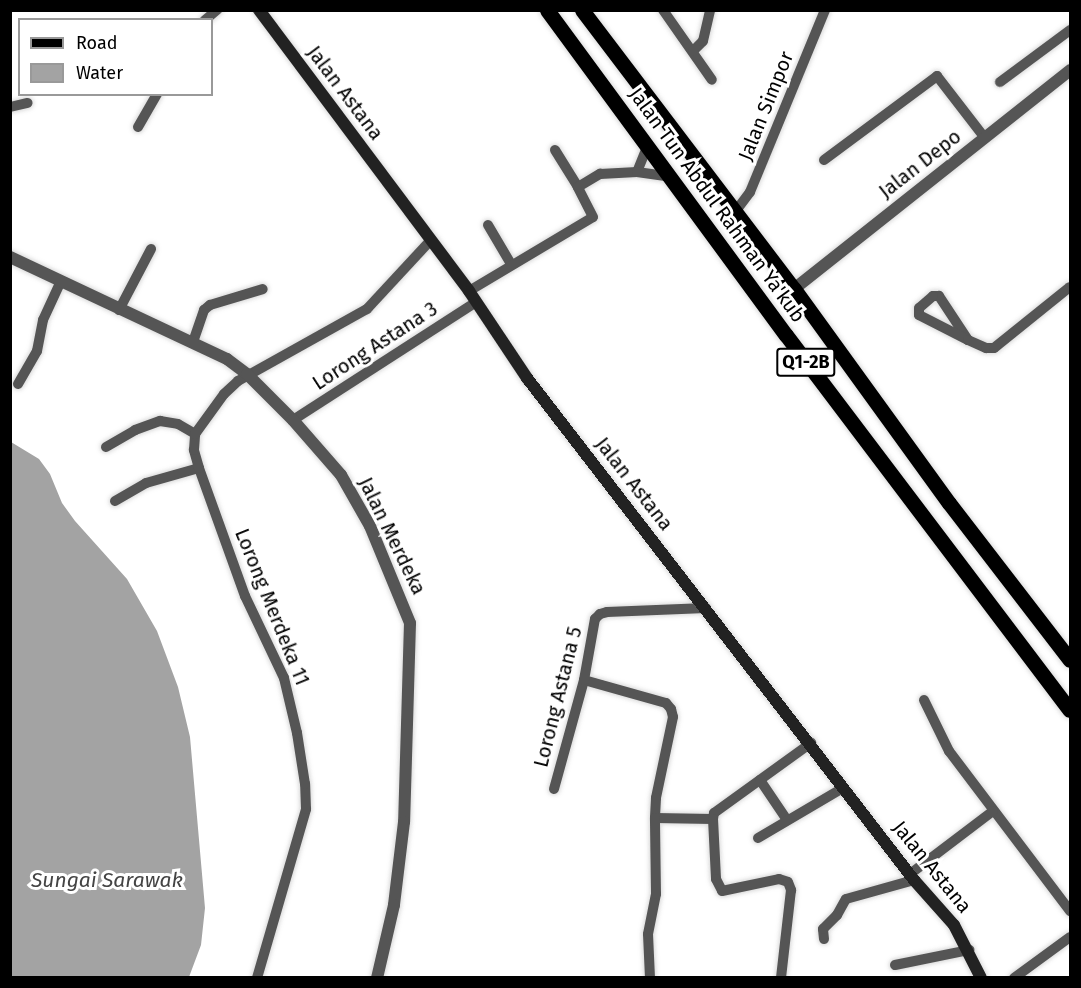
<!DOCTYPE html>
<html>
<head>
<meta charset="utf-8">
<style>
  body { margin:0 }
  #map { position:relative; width:1081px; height:988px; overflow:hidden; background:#fff; font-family:"Fira Sans",sans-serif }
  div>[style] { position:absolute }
  .water>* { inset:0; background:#a3a3a3 }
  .roads { filter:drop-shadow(0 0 2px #dbdbdb) drop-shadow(0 0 2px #dbdbdb) }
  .minor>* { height:10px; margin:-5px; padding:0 5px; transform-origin:5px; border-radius:5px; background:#555 }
  .tertiary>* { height:12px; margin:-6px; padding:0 6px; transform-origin:6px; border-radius:6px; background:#555 }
  .secondary>* { height:12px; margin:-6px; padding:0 6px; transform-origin:6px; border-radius:6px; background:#222 }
  .primary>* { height:15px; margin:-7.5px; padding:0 7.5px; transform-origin:7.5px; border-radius:7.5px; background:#000 }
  span { translate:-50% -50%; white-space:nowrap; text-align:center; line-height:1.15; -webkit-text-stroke:6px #fff; paint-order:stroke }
  .shield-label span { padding:2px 4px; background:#fff; border:2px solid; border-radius:4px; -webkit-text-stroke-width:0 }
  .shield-label { font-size:18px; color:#000; font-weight:700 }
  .street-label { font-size:20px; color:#000 }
  .water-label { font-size:21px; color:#444; font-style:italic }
  .frame { position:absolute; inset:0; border:12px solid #000; pointer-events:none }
  .legend { position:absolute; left:18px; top:18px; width:195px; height:78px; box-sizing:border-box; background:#fff; border:2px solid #999; margin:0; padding:8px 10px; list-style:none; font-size:18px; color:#000 }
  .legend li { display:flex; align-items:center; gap:12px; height:30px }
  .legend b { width:30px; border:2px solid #999 }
</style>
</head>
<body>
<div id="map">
  <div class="water">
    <div style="clip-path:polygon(11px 442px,39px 459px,50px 474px,62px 503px,75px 521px,127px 579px,157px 631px,178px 687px,190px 737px,205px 908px,201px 945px,189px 977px,11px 977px)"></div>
  </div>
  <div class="roads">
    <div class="minor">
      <div style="left:663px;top:10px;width:85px;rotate:55deg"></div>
      <div style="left:205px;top:20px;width:16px;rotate:-40deg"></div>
      <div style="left:693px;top:51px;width:14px;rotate:-45deg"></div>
      <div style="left:703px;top:41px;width:32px;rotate:-77deg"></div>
      <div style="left:1000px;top:82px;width:87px;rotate:-36.6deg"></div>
      <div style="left:10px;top:107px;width:18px;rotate:-13deg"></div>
      <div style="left:138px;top:127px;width:38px;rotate:-60deg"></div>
      <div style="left:555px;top:150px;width:44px;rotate:58.1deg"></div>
      <div style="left:824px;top:160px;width:141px;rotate:-36.6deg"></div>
      <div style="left:937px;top:76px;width:78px;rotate:52.3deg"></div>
      <div style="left:637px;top:172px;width:29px;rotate:-68deg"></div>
      <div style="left:735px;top:212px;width:25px;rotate:-53deg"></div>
      <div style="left:750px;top:192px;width:197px;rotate:-67.6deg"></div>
      <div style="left:488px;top:225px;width:45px;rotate:59.5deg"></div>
      <div style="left:469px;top:291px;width:144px;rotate:-30.8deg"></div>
      <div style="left:593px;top:217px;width:34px;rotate:-117deg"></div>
      <div style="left:578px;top:187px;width:26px;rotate:-31deg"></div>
      <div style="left:600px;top:174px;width:37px;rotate:-3deg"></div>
      <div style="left:637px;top:172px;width:34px;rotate:8deg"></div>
      <div style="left:119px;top:310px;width:69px;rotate:-62.3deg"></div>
      <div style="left:968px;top:340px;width:53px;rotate:-123.4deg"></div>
      <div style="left:939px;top:296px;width:6px;rotate:180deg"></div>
      <div style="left:933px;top:296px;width:18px;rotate:139deg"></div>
      <div style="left:919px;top:308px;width:7px;rotate:90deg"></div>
      <div style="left:919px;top:315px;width:55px;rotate:27deg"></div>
      <div style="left:968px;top:340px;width:20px;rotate:24deg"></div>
      <div style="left:986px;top:348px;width:8px"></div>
      <div style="left:994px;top:348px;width:97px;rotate:-38.8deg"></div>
      <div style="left:193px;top:342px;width:34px;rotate:-71deg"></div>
      <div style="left:204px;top:310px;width:8px;rotate:-40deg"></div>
      <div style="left:210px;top:305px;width:55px;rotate:-16.8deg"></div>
      <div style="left:18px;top:384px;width:38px;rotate:-60deg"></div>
      <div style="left:37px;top:351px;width:32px;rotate:-79deg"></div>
      <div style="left:43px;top:320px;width:43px;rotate:-65.2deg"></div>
      <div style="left:293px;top:420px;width:218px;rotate:-32.8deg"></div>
      <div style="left:106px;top:447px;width:34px;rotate:-30deg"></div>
      <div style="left:135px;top:430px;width:27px;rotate:-20deg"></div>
      <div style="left:160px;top:421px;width:18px;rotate:9deg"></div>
      <div style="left:178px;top:424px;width:20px;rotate:30deg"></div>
      <div style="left:115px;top:501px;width:36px;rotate:-30deg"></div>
      <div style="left:146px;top:483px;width:55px;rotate:-15.8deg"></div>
      <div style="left:584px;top:680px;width:85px;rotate:15.7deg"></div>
      <div style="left:666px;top:703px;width:8px;rotate:50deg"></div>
      <div style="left:671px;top:709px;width:8px;rotate:76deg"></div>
      <div style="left:673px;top:717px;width:83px;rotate:101.9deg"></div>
      <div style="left:656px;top:798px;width:20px;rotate:93deg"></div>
      <div style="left:655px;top:818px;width:58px;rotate:1deg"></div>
      <div style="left:713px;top:819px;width:6px;rotate:-81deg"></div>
      <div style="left:714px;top:813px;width:120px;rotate:-35.8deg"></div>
      <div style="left:924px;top:700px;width:57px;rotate:63.9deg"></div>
      <div style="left:949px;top:751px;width:201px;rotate:52.9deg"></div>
      <div style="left:760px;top:780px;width:48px;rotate:56deg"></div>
      <div style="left:554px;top:789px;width:113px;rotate:-74.6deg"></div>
      <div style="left:584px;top:680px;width:62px;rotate:-79.8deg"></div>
      <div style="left:595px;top:619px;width:7px;rotate:-45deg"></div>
      <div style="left:600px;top:614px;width:7px;rotate:-16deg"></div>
      <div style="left:607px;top:612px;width:99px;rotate:-2.3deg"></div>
      <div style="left:713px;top:819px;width:60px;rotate:87.1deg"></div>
      <div style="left:716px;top:879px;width:13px;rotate:63deg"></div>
      <div style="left:722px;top:891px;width:58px;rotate:-11.9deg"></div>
      <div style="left:779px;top:879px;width:9px;rotate:18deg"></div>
      <div style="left:788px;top:882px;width:9px;rotate:69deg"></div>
      <div style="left:791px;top:890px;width:89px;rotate:96.5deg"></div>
      <div style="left:758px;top:838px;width:99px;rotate:-30.5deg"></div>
      <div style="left:910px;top:874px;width:104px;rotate:-37.2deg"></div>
      <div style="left:824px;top:939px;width:10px;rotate:-96deg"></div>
      <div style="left:823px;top:929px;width:20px;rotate:-45deg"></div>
      <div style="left:837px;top:915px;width:18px;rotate:-61deg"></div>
      <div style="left:846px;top:899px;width:71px;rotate:-15.6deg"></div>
      <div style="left:895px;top:965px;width:76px;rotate:-11.5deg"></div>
      <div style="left:257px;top:978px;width:176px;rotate:-73.8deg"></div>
      <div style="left:306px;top:809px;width:25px;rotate:-92deg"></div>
      <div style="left:305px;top:784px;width:52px;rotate:-98.9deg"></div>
      <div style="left:297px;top:733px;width:57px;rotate:-103.3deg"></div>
      <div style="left:284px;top:678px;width:91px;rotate:-115.4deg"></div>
      <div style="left:245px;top:596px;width:136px;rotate:-109.8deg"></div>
      <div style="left:199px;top:468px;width:19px;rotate:-106deg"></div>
      <div style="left:194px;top:450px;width:16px;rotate:-86deg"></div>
      <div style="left:195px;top:434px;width:49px;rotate:-54.1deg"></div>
      <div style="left:224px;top:394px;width:19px;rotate:-43deg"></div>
      <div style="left:238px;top:381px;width:148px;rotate:-29.2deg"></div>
      <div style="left:367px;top:309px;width:94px;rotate:-47.2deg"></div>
      <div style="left:650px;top:978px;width:44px;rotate:-92.6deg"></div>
      <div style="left:648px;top:934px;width:41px;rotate:-78.7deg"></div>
      <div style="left:656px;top:894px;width:76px;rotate:-90.8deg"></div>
      <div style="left:1014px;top:978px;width:69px;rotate:-36.2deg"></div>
    </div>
    <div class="tertiary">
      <div style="left:10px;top:257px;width:240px;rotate:25.2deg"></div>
      <div style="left:227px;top:359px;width:25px;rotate:37deg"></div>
      <div style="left:247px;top:374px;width:65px;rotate:45deg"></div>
      <div style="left:293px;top:420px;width:73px;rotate:48.9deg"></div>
      <div style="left:341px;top:475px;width:59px;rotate:60.4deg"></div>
      <div style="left:370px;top:526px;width:105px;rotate:67.6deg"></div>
      <div style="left:410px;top:623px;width:199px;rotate:91.7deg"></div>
      <div style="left:404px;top:822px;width:84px;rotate:96.9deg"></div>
      <div style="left:394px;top:905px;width:75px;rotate:103.1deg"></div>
      <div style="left:794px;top:289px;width:352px;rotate:-38.4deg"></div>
    </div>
    <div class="secondary">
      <div style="left:259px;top:10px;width:351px;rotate:53.2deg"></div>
      <div style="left:469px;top:291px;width:105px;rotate:56.3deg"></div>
      <div style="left:527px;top:378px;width:634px;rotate:52.37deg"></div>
      <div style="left:914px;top:880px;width:60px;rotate:48.4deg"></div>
      <div style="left:954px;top:925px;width:59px;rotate:63deg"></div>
    </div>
    <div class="primary">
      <div style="left:547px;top:10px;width:403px;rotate:53.7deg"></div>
      <div style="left:786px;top:335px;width:470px;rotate:52.9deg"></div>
      <div style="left:582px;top:10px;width:350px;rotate:52.8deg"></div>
      <div style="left:794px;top:289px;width:264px;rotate:54.1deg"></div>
      <div style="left:949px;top:503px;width:198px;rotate:52.4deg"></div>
    </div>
  </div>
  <div class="shield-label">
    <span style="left:806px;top:362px">Q1-2B</span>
  </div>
  <div class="street-label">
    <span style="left:345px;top:93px;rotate:53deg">Jalan Astana</span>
    <span style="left:766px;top:106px;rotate:-68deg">Jalan Simpor</span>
    <span style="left:920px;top:164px;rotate:-38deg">Jalan Depo</span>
    <span style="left:717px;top:205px;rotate:54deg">Jalan Tun Abdul Rahman Ya'kub</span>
    <span style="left:375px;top:346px;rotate:-33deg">Lorong Astana 3</span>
    <span style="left:634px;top:484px;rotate:52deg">Jalan Astana</span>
    <span style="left:392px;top:536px;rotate:64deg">Jalan Merdeka</span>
    <span style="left:272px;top:607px;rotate:68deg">Lorong Merdeka 11</span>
    <span style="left:558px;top:697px;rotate:-76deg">Lorong Astana 5</span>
    <span style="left:932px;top:867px;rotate:51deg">Jalan Astana</span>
  </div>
  <div class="water-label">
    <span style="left:107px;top:880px">Sungai Sarawak</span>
  </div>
  <div class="frame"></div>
  <ul class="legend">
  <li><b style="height:8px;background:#000"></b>Road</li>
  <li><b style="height:16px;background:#a3a3a3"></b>Water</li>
  </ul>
</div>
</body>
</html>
